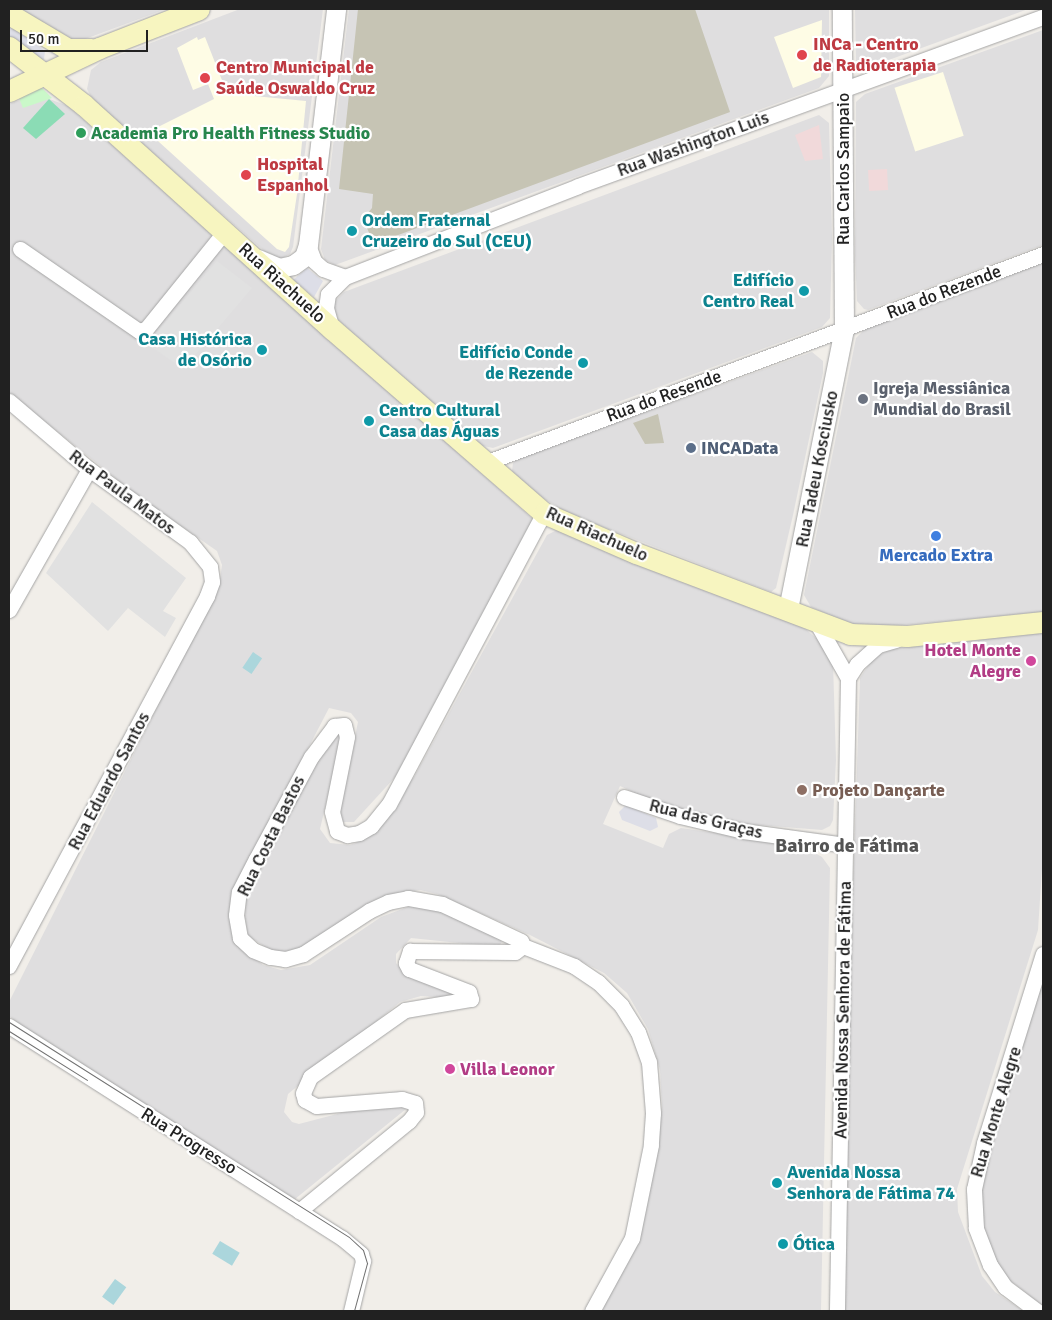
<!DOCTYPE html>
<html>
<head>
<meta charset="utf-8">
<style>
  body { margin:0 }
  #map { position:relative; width:1052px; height:1320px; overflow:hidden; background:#f1eee9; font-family:Signika,sans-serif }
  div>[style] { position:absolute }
  .residential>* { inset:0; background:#dfdedf }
  .commercial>* { inset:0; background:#f1d9da; transform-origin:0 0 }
  .education>* { inset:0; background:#fefce5; transform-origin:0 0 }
  .construction>* { inset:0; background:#c6c4b4 }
  .park>* { inset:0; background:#caf8c9 }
  .pitch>* { inset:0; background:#8bdcb5 }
  .parking>* { inset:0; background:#e1e1e1 }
  .plaza>* { inset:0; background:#dddee7 }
  .water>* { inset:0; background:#abd6dc; transform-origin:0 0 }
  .roads { filter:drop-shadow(0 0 1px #a5a5a5) drop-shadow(0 0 1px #a5a5a5) }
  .minor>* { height:15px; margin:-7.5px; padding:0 7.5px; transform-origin:7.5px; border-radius:7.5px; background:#fff }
  .tertiary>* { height:19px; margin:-9.5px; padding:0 9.5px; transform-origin:9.5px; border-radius:9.5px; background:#fff }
  .secondary>* { height:21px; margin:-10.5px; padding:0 10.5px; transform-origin:10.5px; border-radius:10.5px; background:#f7f5c0 }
  .tram>* { height:1px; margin:-0.5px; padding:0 0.5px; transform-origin:0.5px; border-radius:0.5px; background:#6f6f6f }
  .dots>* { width:14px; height:14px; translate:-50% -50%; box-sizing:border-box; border:2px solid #fff; border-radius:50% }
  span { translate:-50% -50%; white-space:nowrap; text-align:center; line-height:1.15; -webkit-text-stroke:4.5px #fff; paint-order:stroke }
  .health-label { font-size:18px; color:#be3a42; font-weight:700 }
  .left { translate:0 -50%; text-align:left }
  .leisure-label { font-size:18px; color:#27864d; font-weight:700 }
  .street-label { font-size:18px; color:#212121 }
  .culture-label { font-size:18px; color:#0d838f; font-weight:700 }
  .right { translate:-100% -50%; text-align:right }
  .worship-label { font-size:18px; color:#5b616d; font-weight:700 }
  .service-label { font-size:18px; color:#4e5e75; font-weight:700 }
  .shop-label { font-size:18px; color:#366cbe; font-weight:700 }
  .hotel-label { font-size:18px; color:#b23c85; font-weight:700 }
  .education-label { font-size:18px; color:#785e54; font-weight:700 }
  .quarter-label { font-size:20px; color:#545454; font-weight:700 }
  .frame { position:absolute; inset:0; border:10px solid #212121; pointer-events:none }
  .scale { position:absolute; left:20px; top:30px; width:128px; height:22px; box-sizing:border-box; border:2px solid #212121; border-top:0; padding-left:6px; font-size:15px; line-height:18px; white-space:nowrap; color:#212121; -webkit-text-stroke:4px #fff; paint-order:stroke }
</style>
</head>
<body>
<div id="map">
  <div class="residential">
    <div style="clip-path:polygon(20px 9px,166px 9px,85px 39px,67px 39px)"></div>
    <div style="clip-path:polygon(240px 9px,323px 9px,293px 247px,290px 254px,281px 259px,271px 257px,93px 101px,87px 89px,91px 70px,101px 62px)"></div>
    <div style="clip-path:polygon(349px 9px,829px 9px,829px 76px,819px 88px,335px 265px,325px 260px,321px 249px)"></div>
    <div style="clip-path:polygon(855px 9px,1028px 9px,864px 69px,856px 62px)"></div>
    <div style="clip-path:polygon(1043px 30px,1043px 245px,868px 310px,864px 309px,857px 301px,855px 254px,856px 102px,865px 94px)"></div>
    <div style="clip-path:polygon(29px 97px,44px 97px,68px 106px,535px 521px,397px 775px,354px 822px,343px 822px,339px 815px,358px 722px,351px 713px,329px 708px,232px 895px,229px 914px,239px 946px,263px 965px,281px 970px,310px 965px,381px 917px,413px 905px,430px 907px,499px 938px,502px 942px,498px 947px,411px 938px,396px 954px,396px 963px,403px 971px,469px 999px,421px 996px,400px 1002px,288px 1094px,284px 1112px,292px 1122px,299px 1124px,360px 1108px,411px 1105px,295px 1199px,58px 1054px,9px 1016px,9px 1002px,194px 634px,220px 579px,222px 565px,217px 551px,138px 496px,9px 393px,9px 104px)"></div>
    <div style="clip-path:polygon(819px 115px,829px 123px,832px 237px,830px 318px,822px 327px,493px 448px,479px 445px,337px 322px,333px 313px,335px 301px,344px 292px)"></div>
    <div style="clip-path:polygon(1043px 263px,1043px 612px,871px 628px,845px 622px,811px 607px,804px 595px,856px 338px,866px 328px)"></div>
    <div style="clip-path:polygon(812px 352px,823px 361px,823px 373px,793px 515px,776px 588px,771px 592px,570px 514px,534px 493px,512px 471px,513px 463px,519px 458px)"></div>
    <div style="clip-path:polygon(557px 530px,803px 627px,823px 644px,833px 663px,836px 760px,833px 820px,830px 826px,822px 830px,745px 824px,668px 808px,620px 786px,603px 824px,663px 848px,669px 834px,681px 828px,743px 837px,811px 851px,822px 857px,830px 868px,821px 1311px,598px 1311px,648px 1191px,662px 1107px,660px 1070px,648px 1029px,627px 993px,604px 973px,530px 935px,437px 894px,420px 890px,387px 896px,302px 952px,274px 952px,248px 936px,245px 917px,246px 898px,321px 750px,336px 734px,339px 735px,341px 741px,320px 829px,330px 843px,350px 845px,356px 843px,414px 777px,547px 535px)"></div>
    <div style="clip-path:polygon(1038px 632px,1043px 633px,1043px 853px,1038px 930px,957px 1189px,958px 1212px,982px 1276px,995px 1292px,1023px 1311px,842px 1311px,846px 1096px,860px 678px,873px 658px,891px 649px)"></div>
    <div style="clip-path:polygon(1043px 967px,1043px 1306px,1000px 1273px,976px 1213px,976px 1177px)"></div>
  </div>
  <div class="commercial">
    <div style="clip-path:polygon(819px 125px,823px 159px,805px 161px,795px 135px)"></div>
    <div style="left:887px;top:169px;width:21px;height:19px;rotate:87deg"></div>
  </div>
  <div class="education">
    <div style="clip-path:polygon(822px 20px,821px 77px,793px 88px,774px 37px)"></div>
    <div style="clip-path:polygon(197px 37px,198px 40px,205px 37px,227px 93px,241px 88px,244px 95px,306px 101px,297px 194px,289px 247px,285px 252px,277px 249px,148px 132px,214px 99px,208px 84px,193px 90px,177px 48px)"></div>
    <div style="left:943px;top:72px;width:67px;height:51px;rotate:72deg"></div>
  </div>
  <div class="construction">
    <div style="clip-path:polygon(358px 9px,695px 9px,730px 112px,374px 244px,363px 219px,372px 208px,373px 194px,339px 189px)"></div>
    <div style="clip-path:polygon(658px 414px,664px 443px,645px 444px,633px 423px)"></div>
  </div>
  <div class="park">
    <div style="clip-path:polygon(36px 82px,52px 98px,23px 108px,16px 91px)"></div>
  </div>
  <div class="pitch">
    <div style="clip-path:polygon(49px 99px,65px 114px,36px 139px,23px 128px)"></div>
  </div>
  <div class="parking">
    <div style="clip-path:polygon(217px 261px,252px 288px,195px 355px,178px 365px,147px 344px)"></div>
    <div style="clip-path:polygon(92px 502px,186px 578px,163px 611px,176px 618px,165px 637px,128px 608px,108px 631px,46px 573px)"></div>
  </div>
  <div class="plaza">
    <div style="clip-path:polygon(9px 25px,45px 51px,44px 59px,41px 60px,9px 37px)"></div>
    <div style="clip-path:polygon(307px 268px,323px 281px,314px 297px,293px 280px)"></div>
    <div style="clip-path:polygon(626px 805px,656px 818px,658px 827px,650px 831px,622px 820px,619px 812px)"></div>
  </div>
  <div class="water">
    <div style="left:253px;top:652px;width:11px;height:19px;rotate:34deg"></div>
    <div style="left:220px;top:1241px;width:23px;height:15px;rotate:31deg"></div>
    <div style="left:115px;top:1279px;width:14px;height:22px;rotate:36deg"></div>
  </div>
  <div class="roads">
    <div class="minor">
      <div style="left:308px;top:245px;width:17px;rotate:69deg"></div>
      <div style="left:314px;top:261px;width:12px;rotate:42deg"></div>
      <div style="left:323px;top:269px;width:23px;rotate:20deg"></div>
      <div style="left:20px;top:249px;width:145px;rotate:34.6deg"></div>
      <div style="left:139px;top:331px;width:7px;rotate:-16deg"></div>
      <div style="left:146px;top:329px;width:126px;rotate:-51.1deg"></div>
      <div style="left:332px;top:329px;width:22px;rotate:-106deg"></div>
      <div style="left:326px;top:308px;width:14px;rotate:-82deg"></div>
      <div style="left:328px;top:294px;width:24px;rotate:-45deg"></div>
      <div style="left:345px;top:277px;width:250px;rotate:-21.3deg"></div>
      <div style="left:578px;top:186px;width:495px;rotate:-20deg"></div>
      <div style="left:9px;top:401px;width:105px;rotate:40.4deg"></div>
      <div style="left:89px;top:469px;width:125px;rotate:35.9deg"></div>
      <div style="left:190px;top:542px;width:32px;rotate:51deg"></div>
      <div style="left:210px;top:567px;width:15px;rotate:82deg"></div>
      <div style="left:212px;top:582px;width:15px;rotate:110deg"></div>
      <div style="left:207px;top:596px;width:420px;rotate:118.2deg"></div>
      <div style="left:485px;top:463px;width:596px;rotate:-20.53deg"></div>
      <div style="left:9px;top:610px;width:162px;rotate:-60.4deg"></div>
      <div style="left:815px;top:620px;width:67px;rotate:60.4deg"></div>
      <div style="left:848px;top:678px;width:633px;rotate:91deg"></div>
      <div style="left:848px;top:678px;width:17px;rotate:-57deg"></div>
      <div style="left:857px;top:664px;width:28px;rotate:-42deg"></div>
      <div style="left:878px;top:645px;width:19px;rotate:-16deg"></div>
      <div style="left:624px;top:797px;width:59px;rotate:18.7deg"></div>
      <div style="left:680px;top:816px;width:65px;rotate:13.4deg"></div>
      <div style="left:743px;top:831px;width:105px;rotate:7.7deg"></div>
      <div style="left:523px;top:946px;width:5px;rotate:-112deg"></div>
      <div style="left:521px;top:941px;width:87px;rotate:-154.9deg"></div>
      <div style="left:442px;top:904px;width:35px;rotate:-170deg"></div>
      <div style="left:408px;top:898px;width:20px;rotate:169deg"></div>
      <div style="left:388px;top:902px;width:21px;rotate:155deg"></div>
      <div style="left:369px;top:911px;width:79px;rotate:146.9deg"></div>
      <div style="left:303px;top:954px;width:19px;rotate:164deg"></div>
      <div style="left:285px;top:959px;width:15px;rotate:-172deg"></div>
      <div style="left:270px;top:957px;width:18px;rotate:-158deg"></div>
      <div style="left:253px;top:950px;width:18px;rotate:-137deg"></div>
      <div style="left:240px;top:938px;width:23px;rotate:-100deg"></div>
      <div style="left:236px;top:915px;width:23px;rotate:-83deg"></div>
      <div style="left:239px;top:892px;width:37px;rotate:-63deg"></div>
      <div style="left:256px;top:859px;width:116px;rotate:-61.7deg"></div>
      <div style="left:311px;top:757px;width:39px;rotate:-53deg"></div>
      <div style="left:334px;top:726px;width:10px;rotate:-6deg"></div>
      <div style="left:344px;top:725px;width:12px;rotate:76deg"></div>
      <div style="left:347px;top:737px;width:76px;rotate:101.3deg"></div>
      <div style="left:332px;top:812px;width:20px;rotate:75deg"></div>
      <div style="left:337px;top:831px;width:11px;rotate:22deg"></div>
      <div style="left:347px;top:835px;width:12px;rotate:-9deg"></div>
      <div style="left:359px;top:833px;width:14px;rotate:-30deg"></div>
      <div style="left:371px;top:826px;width:28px;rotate:-51deg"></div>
      <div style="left:389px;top:804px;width:330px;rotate:-62deg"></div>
      <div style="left:523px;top:946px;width:55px;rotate:21.4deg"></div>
      <div style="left:574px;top:966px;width:29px;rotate:34deg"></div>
      <div style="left:598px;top:982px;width:33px;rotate:45deg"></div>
      <div style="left:621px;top:1005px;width:32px;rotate:58deg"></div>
      <div style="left:638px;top:1032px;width:32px;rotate:70deg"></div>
      <div style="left:649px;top:1062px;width:51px;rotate:85.5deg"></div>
      <div style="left:653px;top:1113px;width:32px;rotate:94deg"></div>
      <div style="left:651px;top:1145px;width:95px;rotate:101.5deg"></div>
      <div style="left:632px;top:1238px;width:83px;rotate:118.7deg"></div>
      <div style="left:9px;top:1026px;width:395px;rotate:32.5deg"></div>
      <div style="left:342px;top:1238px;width:25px;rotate:40deg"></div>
      <div style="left:361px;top:1254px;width:7px;rotate:74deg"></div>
      <div style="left:363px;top:1261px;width:51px;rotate:103.5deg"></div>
      <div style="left:299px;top:1211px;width:142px;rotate:-39.3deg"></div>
      <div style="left:409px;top:1121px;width:11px;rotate:-52deg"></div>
      <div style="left:416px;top:1112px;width:9px;rotate:-96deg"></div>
      <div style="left:415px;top:1103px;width:14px;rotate:-163deg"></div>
      <div style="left:402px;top:1099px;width:86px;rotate:175.3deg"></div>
      <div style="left:316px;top:1106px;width:13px;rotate:-151deg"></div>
      <div style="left:305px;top:1100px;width:7px;rotate:-106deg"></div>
      <div style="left:303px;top:1093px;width:17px;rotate:-66deg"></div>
      <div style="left:310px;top:1077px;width:116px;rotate:-35.2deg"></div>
      <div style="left:405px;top:1010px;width:67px;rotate:-9.5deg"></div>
      <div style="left:471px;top:999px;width:7px;rotate:-106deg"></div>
      <div style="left:469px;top:992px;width:64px;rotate:-159deg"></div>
      <div style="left:409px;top:969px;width:7px;rotate:-117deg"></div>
      <div style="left:406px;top:963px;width:13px;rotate:-72deg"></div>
      <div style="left:410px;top:951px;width:105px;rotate:0.5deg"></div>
      <div style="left:515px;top:952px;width:10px;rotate:-37deg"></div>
      <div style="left:1037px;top:1311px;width:40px;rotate:-143deg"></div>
      <div style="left:1005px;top:1287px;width:27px;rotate:-124deg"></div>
      <div style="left:990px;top:1265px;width:40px;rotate:-111deg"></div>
      <div style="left:976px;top:1228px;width:39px;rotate:-93deg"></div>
      <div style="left:974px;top:1189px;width:47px;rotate:-77.7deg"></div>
      <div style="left:984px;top:1143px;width:198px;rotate:-72.7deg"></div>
    </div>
    <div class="tertiary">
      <div style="left:258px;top:259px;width:23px;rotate:23deg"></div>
      <div style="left:279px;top:268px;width:14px;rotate:-12deg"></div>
      <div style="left:293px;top:265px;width:14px;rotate:-36deg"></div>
      <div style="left:304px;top:257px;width:13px;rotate:-72deg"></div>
      <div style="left:308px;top:245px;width:238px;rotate:-83.2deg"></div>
      <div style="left:788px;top:609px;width:286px;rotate:-78.7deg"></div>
      <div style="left:844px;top:329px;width:320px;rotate:-90.4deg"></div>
    </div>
    <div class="secondary">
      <div style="left:9px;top:14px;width:69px;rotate:30.7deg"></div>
      <div style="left:68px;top:49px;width:23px"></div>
      <div style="left:9px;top:47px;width:95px;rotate:37.7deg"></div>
      <div style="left:84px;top:105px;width:334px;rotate:42.1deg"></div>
      <div style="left:332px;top:329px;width:281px;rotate:41deg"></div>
      <div style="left:544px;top:513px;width:100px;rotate:23.5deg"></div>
      <div style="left:636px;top:553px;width:229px;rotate:20.7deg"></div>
      <div style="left:850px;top:634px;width:57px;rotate:2deg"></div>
      <div style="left:907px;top:636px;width:137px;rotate:-5.9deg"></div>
      <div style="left:9px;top:91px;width:100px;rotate:-25.5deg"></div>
      <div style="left:99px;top:48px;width:107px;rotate:-21.3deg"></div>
    </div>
  </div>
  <div class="tram">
    <div style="left:9px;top:1022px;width:402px;rotate:32.3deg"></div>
    <div style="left:349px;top:1237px;width:19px;rotate:43deg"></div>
    <div style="left:363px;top:1250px;width:14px;rotate:73deg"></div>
    <div style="left:367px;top:1263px;width:50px;rotate:105.2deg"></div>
    <div style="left:9px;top:1031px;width:92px;rotate:32.1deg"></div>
  </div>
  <div class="dots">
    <div style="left:802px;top:55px;background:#e0444e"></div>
    <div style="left:205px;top:78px;background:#e0444e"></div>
    <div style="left:81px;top:133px;background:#2e9e5b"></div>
    <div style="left:246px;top:175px;background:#e0444e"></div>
    <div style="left:352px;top:231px;background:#0f9aa8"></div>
    <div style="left:804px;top:291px;background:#0f9aa8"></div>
    <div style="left:262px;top:350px;background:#0f9aa8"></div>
    <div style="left:583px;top:363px;background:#0f9aa8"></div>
    <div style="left:863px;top:399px;background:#6b7280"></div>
    <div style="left:369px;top:421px;background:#0f9aa8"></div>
    <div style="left:691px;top:448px;background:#5c6f8a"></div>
    <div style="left:936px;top:536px;background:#3f7fe0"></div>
    <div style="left:1031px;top:661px;background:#d1479c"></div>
    <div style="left:802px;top:790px;background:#8d6e63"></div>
    <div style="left:450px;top:1069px;background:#d1479c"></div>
    <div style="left:777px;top:1183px;background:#0f9aa8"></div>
    <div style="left:783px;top:1244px;background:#0f9aa8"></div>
  </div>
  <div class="health-label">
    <span class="left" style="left:813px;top:55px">INCa - Centro<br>de Radioterapia</span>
    <span class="left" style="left:216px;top:78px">Centro Municipal de<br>Saúde Oswaldo Cruz</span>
    <span class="left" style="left:257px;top:175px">Hospital<br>Espanhol</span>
  </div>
  <div class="leisure-label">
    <span class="left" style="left:91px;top:133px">Academia Pro Health Fitness Studio</span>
  </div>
  <div class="street-label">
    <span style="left:693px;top:144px;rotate:-20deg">Rua Washington Luis</span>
    <span style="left:843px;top:169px;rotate:-90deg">Rua Carlos Sampaio</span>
    <span style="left:282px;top:283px;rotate:42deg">Rua Riachuelo</span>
    <span style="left:944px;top:292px;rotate:-21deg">Rua do Rezende</span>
    <span style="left:664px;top:396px;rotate:-20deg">Rua do Resende</span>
    <span style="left:817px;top:469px;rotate:-79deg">Rua Tadeu Kosciusko</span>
    <span style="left:122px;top:492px;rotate:37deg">Rua Paula Matos</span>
    <span style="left:597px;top:534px;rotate:24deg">Rua Riachuelo</span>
    <span style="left:109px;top:781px;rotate:-62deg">Rua Eduardo Santos</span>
    <span style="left:706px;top:819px;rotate:14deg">Rua das Graças</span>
    <span style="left:271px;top:836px;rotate:-64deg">Rua Costa Bastos</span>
    <span style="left:843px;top:1010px;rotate:-89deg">Avenida Nossa Senhora de Fátima</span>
    <span style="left:996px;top:1112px;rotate:-73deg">Rua Monte Alegre</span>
    <span style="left:189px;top:1141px;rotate:32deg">Rua Progresso</span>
  </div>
  <div class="culture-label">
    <span class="left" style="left:362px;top:231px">Ordem Fraternal<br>Cruzeiro do Sul (CEU)</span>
    <span class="right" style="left:794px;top:291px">Edifício<br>Centro Real</span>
    <span class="right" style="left:252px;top:350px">Casa Histórica<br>de Osório</span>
    <span class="right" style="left:573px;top:363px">Edifício Conde<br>de Rezende</span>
    <span class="left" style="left:379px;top:421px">Centro Cultural<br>Casa das Águas</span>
    <span class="left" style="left:787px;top:1183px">Avenida Nossa<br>Senhora de Fátima 74</span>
    <span class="left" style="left:793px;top:1244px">Ótica</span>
  </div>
  <div class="worship-label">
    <span class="left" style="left:873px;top:399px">Igreja Messiânica<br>Mundial do Brasil</span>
  </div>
  <div class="service-label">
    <span class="left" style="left:701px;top:448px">INCAData</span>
  </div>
  <div class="shop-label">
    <span style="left:936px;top:555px">Mercado Extra</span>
  </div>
  <div class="hotel-label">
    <span class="right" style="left:1021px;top:661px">Hotel Monte<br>Alegre</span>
    <span class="left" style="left:460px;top:1069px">Villa Leonor</span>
  </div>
  <div class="education-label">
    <span class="left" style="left:812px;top:790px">Projeto Dançarte</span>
  </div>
  <div class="quarter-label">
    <span style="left:847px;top:845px">Bairro de Fátima</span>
  </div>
  <div class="frame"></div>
  <div class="scale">50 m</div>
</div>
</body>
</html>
